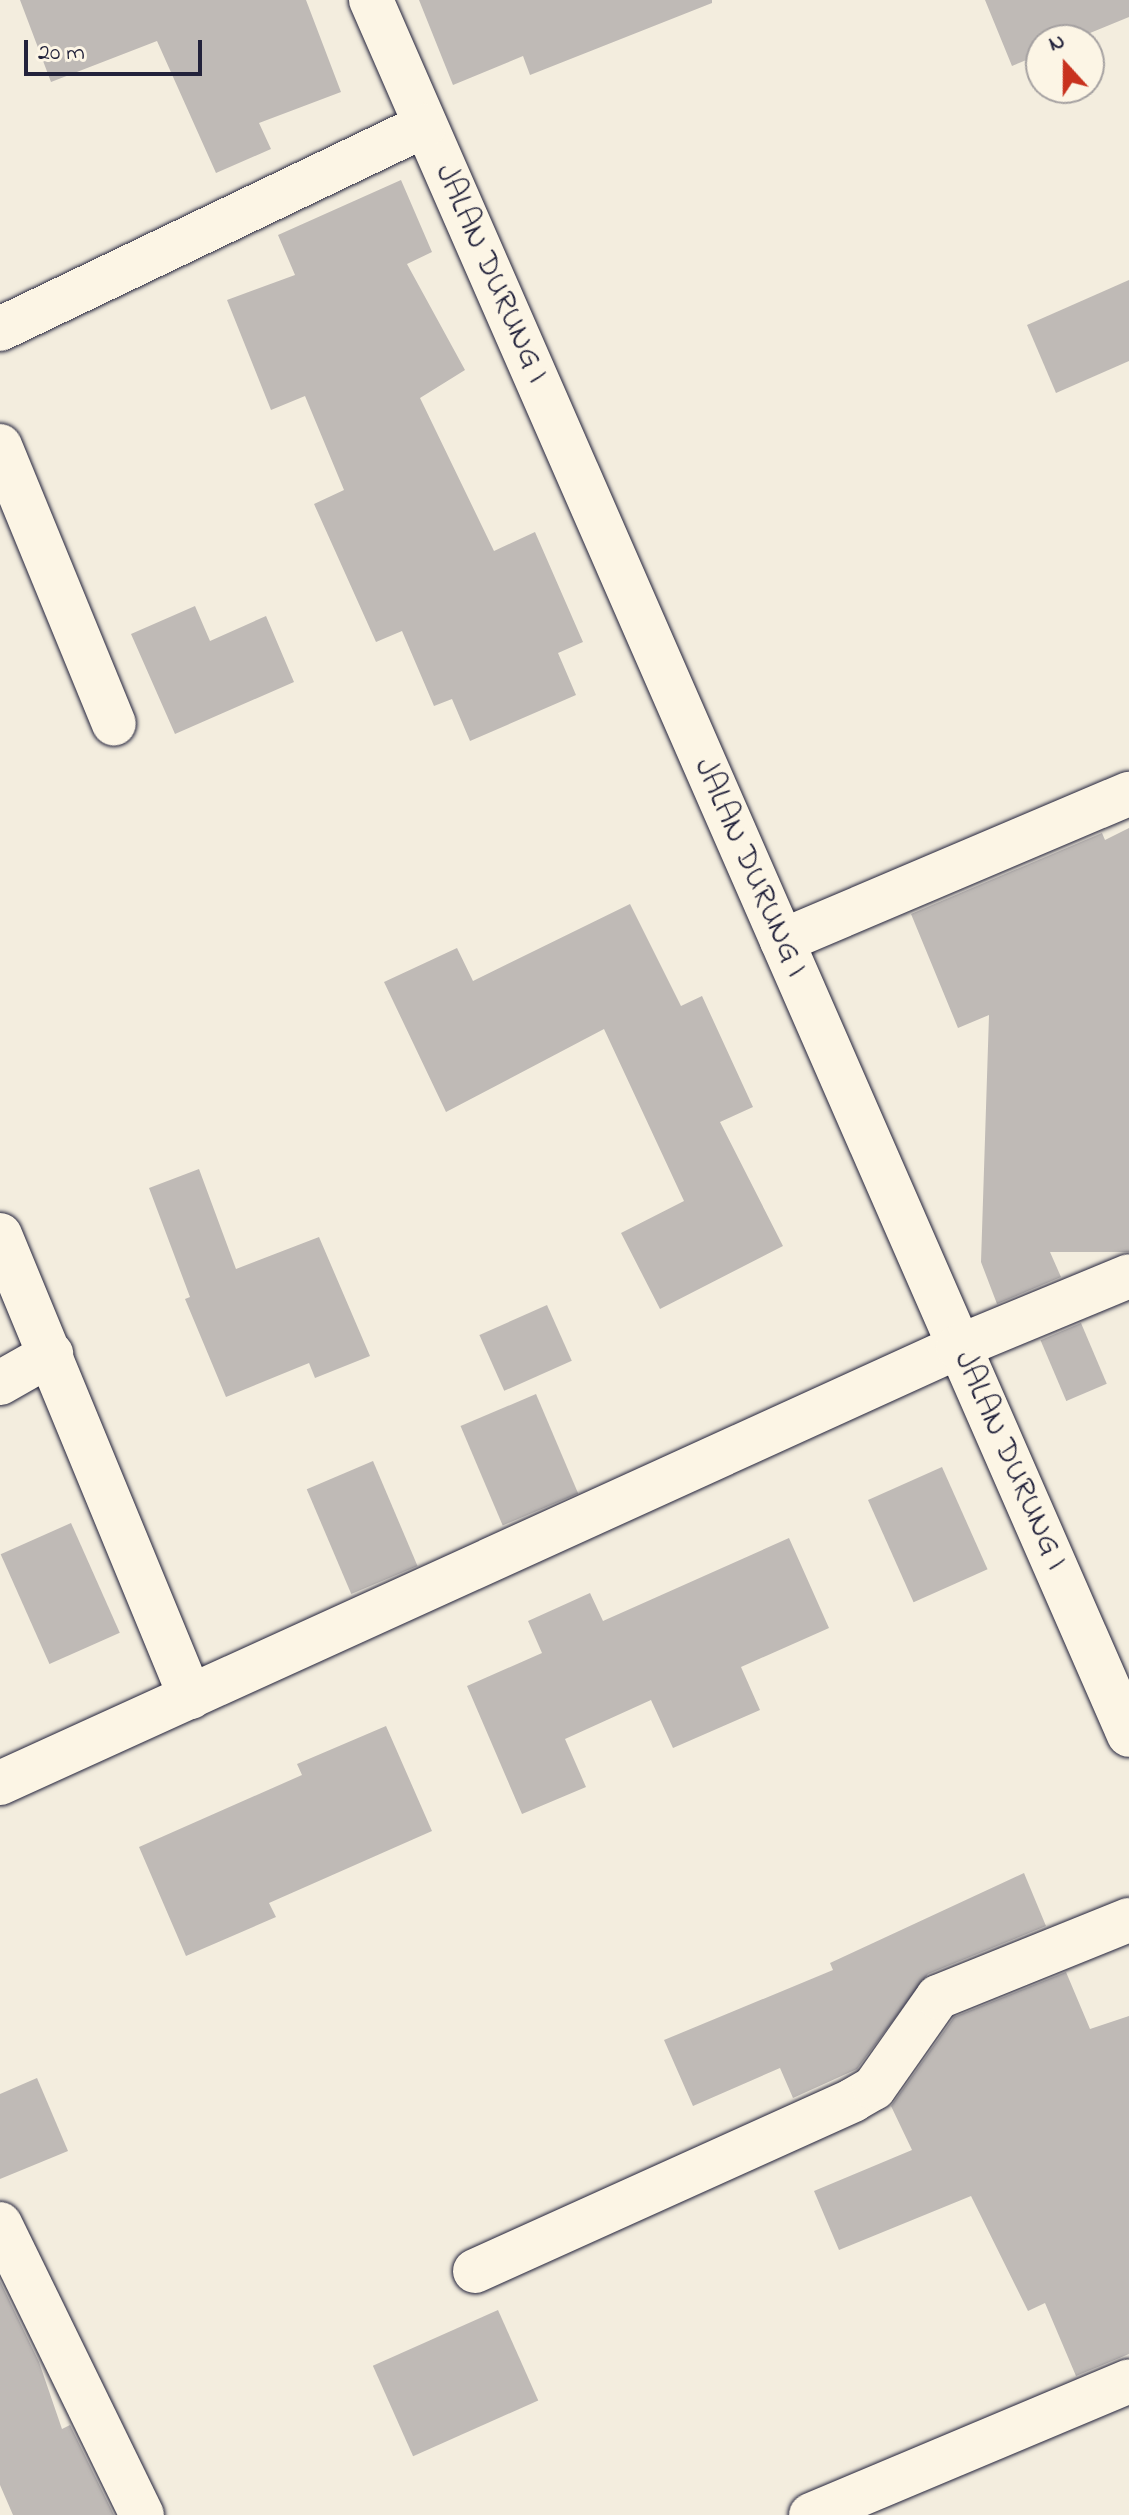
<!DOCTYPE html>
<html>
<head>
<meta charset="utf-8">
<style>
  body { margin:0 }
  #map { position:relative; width:1129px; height:2515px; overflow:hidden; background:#f3edde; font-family:"Indie Flower",sans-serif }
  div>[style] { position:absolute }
  .building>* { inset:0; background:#bfbab6; transform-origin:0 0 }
  .roads { filter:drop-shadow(0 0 2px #22223b) drop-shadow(0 0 2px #22223b) }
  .minor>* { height:44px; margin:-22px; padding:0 22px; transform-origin:22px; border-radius:22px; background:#fcf5e5 }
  span { translate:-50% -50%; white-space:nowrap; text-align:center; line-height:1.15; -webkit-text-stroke:7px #fcf5e5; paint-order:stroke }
  .street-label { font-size:32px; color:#22223b }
  .north { position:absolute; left:1025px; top:24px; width:80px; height:80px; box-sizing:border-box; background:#fcf5e5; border:2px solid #a5a1a1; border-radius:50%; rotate:339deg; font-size:22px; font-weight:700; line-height:32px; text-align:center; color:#22223b }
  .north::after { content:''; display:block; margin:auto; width:28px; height:36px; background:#c8321e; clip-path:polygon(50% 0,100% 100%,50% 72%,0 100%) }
  .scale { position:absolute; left:24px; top:40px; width:178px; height:36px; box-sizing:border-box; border:4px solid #22223b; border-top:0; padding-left:10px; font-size:24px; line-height:28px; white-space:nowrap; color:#22223b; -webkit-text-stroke:6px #fcf5e5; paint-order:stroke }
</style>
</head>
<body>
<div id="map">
  <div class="building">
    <div style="clip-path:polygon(20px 0,306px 0,341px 92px,259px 123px,271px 149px,216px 173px,157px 41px,51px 82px)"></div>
    <div style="clip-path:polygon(419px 0,712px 0,712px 3px,530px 75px,523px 56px,453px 85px)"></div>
    <div style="clip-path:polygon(985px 0,1129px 0,1129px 17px,1073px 40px,1041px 40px,1041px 54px,1012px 66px)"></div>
    <div style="clip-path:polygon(401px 180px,432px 252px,407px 264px,465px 370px,420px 398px,494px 551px,535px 532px,583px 642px,558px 653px,576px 695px,470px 741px,452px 699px,434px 706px,402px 631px,376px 642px,314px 504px,344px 490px,305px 396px,271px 410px,227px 300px,295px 275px,278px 235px)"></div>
    <div style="clip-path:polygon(1129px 280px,1129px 361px,1056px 393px,1027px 325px)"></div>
    <div style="clip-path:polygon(195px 606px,210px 641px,266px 616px,294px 682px,175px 734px,131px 634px)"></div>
    <div style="clip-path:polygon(1129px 828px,1129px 1252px,1050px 1252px,1061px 1277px,997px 1304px,981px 1262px,989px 1015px,958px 1028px,911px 914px,1102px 833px,1105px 840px)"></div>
    <div style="clip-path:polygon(630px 904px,681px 1006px,702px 996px,753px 1107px,720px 1122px,783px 1246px,660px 1309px,621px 1233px,684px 1201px,604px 1029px,446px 1112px,384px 982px,457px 948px,473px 981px)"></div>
    <div style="clip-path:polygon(199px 1169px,236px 1269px,319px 1237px,370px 1356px,315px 1378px,309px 1363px,226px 1397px,185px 1299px,190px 1297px,149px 1188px)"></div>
    <div style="left:547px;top:1305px;width:61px;height:74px;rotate:66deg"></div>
    <div style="left:1081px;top:1323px;width:66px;height:44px;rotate:67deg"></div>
    <div style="left:536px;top:1394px;width:108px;height:82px;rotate:67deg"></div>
    <div style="left:373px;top:1461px;width:114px;height:72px;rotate:67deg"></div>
    <div style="left:942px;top:1467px;width:112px;height:81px;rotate:66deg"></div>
    <div style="left:71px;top:1523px;width:120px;height:77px;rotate:66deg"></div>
    <div style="clip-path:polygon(789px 1538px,829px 1628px,741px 1667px,760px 1710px,673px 1748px,651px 1700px,565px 1739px,586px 1787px,522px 1814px,467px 1686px,542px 1653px,528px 1621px,590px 1593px,603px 1621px)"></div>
    <div style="clip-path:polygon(386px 1726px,432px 1831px,269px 1903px,276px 1917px,186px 1956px,139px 1847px,302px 1775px,297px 1764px)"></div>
    <div style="clip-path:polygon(1024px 1873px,1046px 1926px,928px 1974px,857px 2069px,793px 2098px,780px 2068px,693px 2106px,664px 2040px,833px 1970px,830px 1963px)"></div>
    <div style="clip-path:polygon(1066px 1972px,1090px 2029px,1129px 2016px,1129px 2354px,1076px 2376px,1045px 2303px,1028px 2311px,971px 2196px,839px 2250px,814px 2191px,912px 2150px,891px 2106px,954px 2017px)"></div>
    <div style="clip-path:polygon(37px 2078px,68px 2151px,0 2179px,0 2094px)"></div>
    <div style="clip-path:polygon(0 2281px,39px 2362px,62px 2429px,70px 2425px,114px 2515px,13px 2515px,0 2485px)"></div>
    <div style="left:498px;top:2310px;width:99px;height:137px;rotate:66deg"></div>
  </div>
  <div class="roads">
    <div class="minor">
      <div style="left:371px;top:0;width:1893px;rotate:66.4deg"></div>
      <div style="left:0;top:329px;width:471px;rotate:-25.6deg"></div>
      <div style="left:0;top:446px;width:300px;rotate:67.7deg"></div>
      <div style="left:782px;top:941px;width:377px;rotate:-23deg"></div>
      <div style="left:0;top:1235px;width:500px;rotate:67.6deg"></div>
      <div style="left:0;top:1383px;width:59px;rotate:-29.6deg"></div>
      <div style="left:0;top:1783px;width:1053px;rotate:-24.47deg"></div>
      <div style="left:958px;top:1347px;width:185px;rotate:-22.5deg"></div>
      <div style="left:0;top:2224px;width:324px;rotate:64deg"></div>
      <div style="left:475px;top:2271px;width:415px;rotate:-24.3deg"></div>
      <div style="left:853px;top:2100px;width:24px;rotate:-30deg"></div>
      <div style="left:874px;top:2088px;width:111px;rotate:-54.9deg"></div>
      <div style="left:938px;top:1997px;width:206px;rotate:-22deg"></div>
      <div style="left:811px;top:2515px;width:345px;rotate:-22.8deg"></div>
    </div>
  </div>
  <div class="street-label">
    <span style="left:490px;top:274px;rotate:66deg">JALAN DURUNG I</span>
    <span style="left:749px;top:868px;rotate:66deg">JALAN DURUNG I</span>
    <span style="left:1009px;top:1461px;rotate:66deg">JALAN DURUNG I</span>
  </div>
  <div class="north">N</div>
  <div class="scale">20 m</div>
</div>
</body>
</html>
